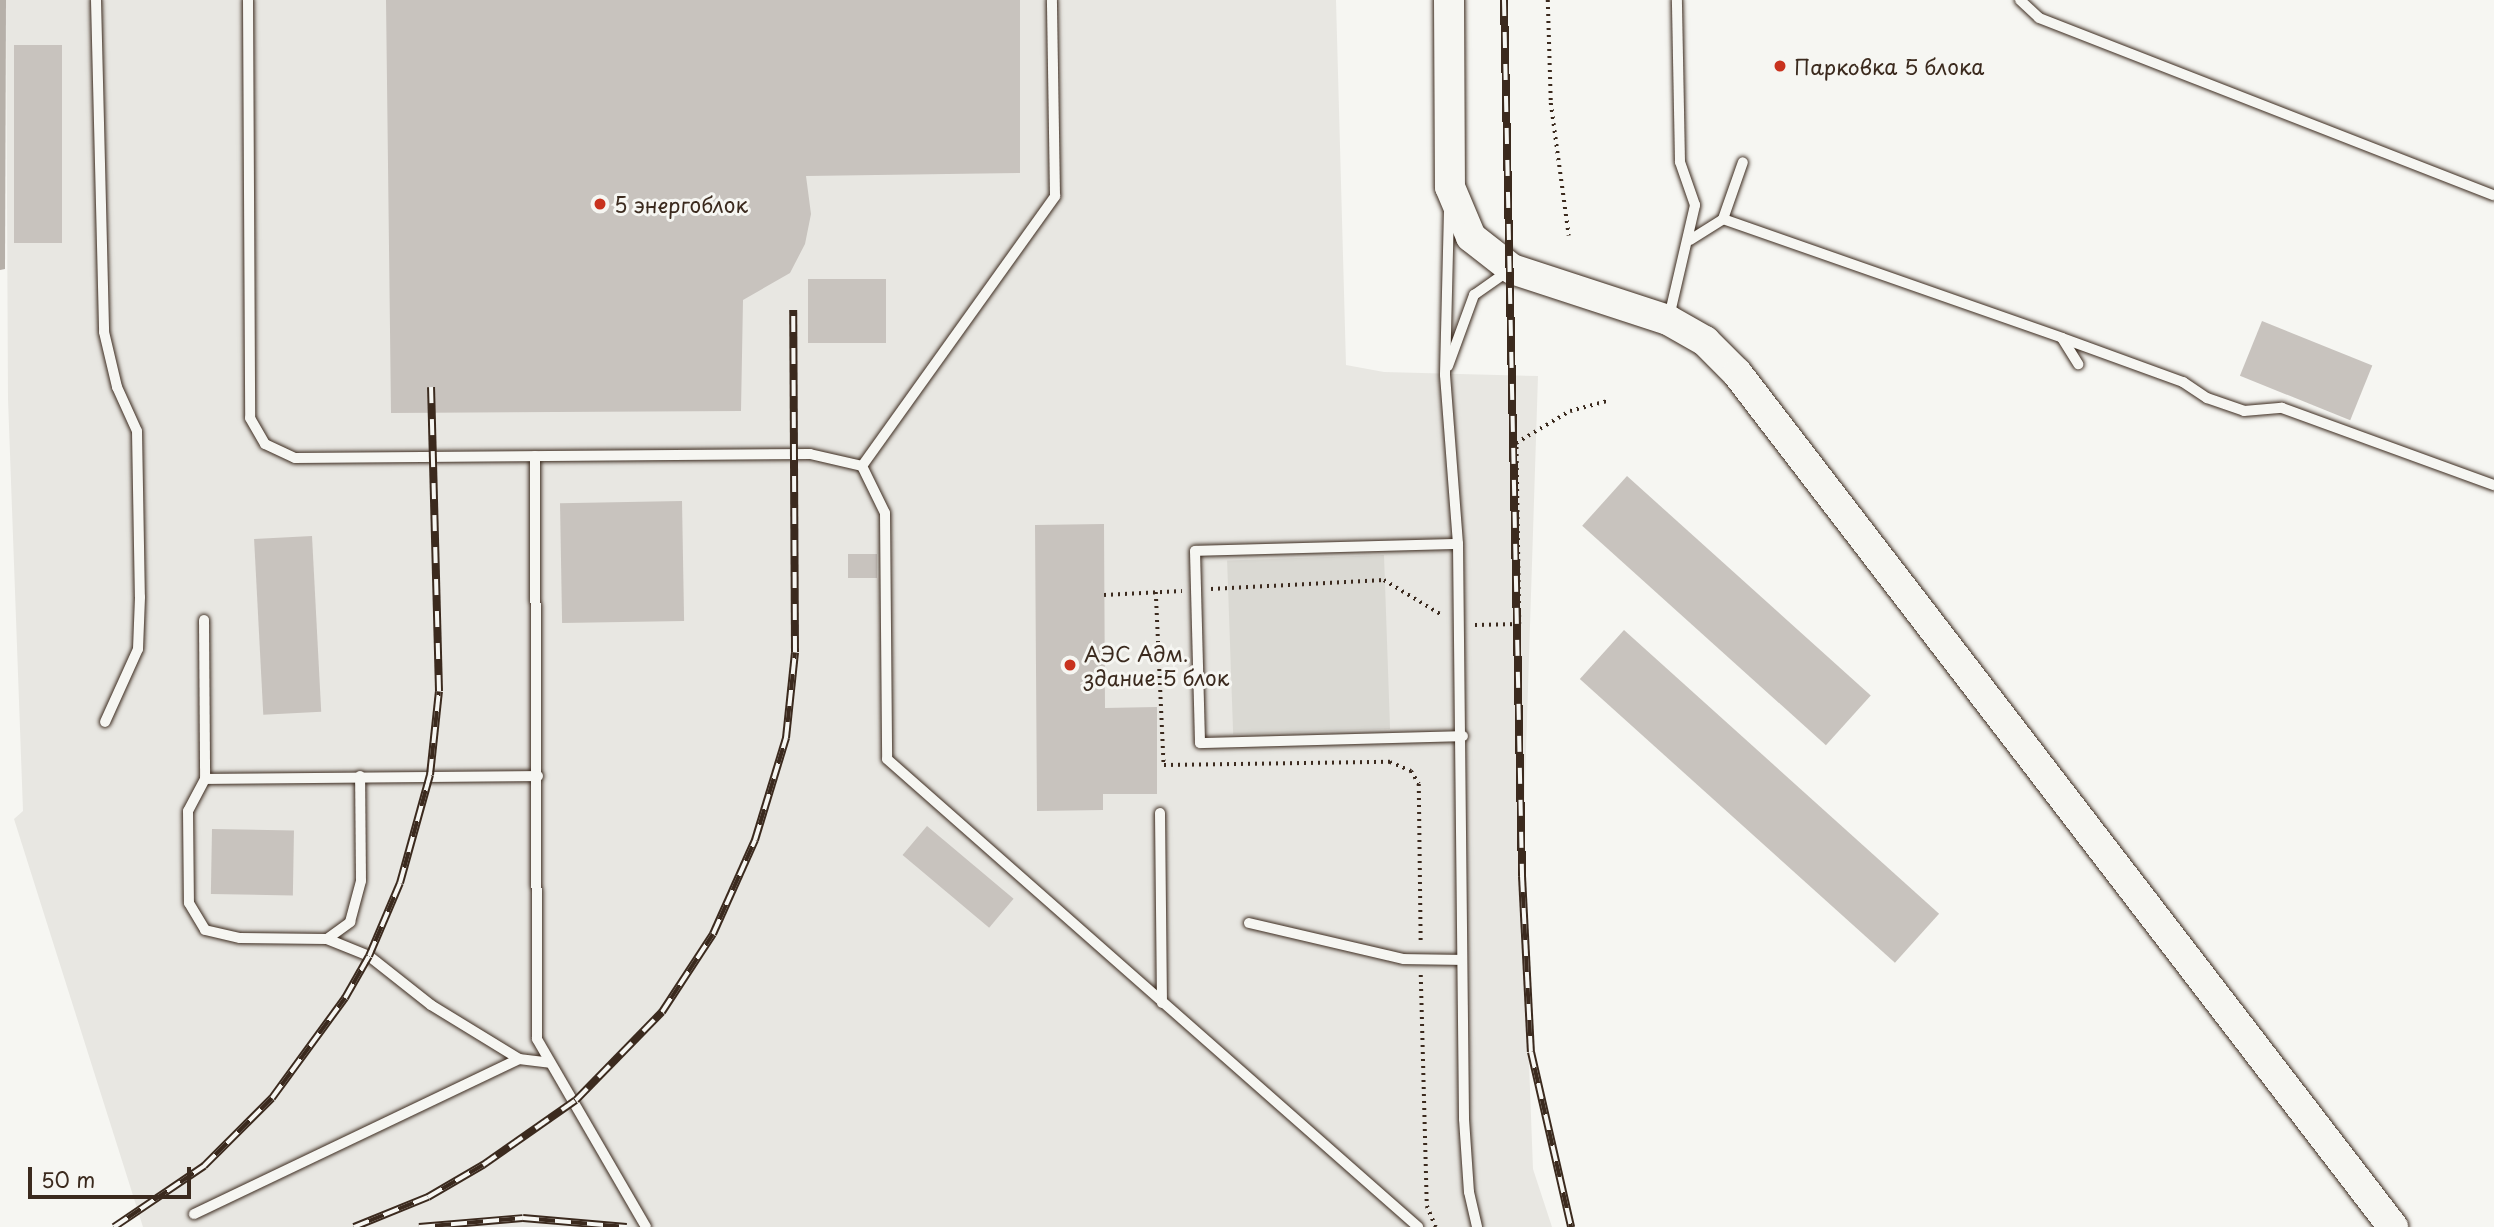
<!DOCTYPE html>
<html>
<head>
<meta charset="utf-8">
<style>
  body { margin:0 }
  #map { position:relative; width:2494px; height:1227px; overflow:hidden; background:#f6f6f2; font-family:"Playpen Sans",sans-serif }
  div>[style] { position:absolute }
  .built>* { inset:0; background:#e8e7e2 }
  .green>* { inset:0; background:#dad9d3; transform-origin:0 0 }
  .water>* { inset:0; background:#b6b0a9 }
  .building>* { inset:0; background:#c8c3be; transform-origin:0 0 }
  .path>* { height:3.5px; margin-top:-1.75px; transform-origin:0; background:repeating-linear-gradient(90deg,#3b2a1e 0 2px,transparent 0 7px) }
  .roads { filter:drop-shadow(0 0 2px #3b2a1e) drop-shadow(0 0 2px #3b2a1e) }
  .lane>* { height:10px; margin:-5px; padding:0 5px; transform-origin:5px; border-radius:5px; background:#f6f6f2 }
  .secondary>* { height:30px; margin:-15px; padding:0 15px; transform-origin:15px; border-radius:15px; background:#f6f6f2 }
  .rail>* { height:8px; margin-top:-4px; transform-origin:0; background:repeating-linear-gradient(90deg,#f6f6f2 0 16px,#3b2a1e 0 32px); box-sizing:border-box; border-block:2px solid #3b2a1e }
  .dots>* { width:19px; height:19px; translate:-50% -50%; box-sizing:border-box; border:4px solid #f6f6f2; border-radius:50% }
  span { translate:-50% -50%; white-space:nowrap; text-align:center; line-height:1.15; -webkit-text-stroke:6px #f6f6f2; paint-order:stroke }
  .poi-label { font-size:21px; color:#3b2a1e }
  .left { translate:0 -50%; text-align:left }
  .scale { position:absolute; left:28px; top:1167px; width:163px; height:32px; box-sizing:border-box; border:4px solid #3b2a1e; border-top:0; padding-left:9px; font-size:21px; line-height:24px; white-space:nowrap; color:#3b2a1e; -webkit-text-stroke:5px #f6f6f2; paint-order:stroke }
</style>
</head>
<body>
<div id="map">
  <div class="built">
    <div style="clip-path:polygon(6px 0,1336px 0,1346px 365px,1384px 372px,1538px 376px,1522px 876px,1533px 1169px,1552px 1227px,143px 1227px,14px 819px,23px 811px,8px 399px)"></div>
  </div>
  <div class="green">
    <div style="left:1384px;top:555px;width:174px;height:157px;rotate:88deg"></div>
  </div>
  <div class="water">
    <div style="clip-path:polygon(0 0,6px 0,5px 269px,0 270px)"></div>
  </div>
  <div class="building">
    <div style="clip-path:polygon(386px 0,1020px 0,1020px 173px,806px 176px,811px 214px,805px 244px,790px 273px,743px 300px,741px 411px,391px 413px)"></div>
    <div style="left:14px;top:45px;width:48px;height:198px"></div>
    <div style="left:808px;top:279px;width:78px;height:64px"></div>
    <div style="left:2262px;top:321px;width:119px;height:59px;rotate:22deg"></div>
    <div style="left:1627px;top:476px;width:328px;height:67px;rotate:42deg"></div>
    <div style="left:682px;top:501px;width:120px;height:122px;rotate:89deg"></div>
    <div style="clip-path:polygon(1104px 524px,1105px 708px,1157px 707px,1157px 794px,1103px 794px,1103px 810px,1037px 811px,1035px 525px)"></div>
    <div style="left:312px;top:536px;width:176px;height:58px;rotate:87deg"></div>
    <div style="left:877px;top:554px;width:24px;height:29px;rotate:90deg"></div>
    <div style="left:1624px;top:630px;width:424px;height:66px;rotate:42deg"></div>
    <div style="left:927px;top:826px;width:113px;height:38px;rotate:40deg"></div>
    <div style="left:212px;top:829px;width:82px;height:65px;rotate:1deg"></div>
  </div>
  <div class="path">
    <div style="left:1548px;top:0;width:103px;rotate:88.3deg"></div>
    <div style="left:1551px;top:103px;width:134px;rotate:82.3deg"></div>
    <div style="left:1211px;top:589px;width:173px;rotate:-3deg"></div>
    <div style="left:1384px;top:580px;width:68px;rotate:31.1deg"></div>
    <div style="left:1156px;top:592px;width:173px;rotate:87.4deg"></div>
    <div style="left:1164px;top:765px;width:226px;rotate:-0.8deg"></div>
    <div style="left:1390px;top:762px;width:23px;rotate:23deg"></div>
    <div style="left:1411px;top:771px;width:15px;rotate:58deg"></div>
    <div style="left:1419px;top:784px;width:159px;rotate:89.3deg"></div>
    <div style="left:1104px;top:595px;width:78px;rotate:-2.9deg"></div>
    <div style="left:1475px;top:625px;width:44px;rotate:-1.3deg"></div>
    <div style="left:1519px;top:624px;width:181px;rotate:-90.9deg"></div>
    <div style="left:1516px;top:443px;width:63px;rotate:-30.7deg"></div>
    <div style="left:1570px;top:411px;width:38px;rotate:-15deg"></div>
    <div style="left:1421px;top:975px;width:231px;rotate:88.5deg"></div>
    <div style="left:1427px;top:1206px;width:23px;rotate:67deg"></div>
  </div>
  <div class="roads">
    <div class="lane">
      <div style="left:96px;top:0;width:332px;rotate:88.6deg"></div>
      <div style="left:104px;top:332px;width:57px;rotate:76.7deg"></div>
      <div style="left:117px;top:387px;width:48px;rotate:65.6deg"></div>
      <div style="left:137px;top:431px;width:166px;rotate:89deg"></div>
      <div style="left:140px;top:597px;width:52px;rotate:92.2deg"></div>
      <div style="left:138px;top:649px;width:80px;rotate:114.3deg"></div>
      <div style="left:248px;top:0;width:418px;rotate:89.7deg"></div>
      <div style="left:250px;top:418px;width:30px;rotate:60deg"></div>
      <div style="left:265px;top:444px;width:33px;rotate:25deg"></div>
      <div style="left:295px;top:458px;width:515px;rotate:-0.45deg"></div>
      <div style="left:810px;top:454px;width:53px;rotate:13deg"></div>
      <div style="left:862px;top:466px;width:52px;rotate:63.9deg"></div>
      <div style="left:885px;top:513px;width:246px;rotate:89.5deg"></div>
      <div style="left:887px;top:759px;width:708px;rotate:41.39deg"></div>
      <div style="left:2020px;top:0;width:26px;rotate:43deg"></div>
      <div style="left:2039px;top:18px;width:488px;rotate:21.3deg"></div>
      <div style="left:1449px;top:210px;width:165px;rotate:91.4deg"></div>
      <div style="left:1445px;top:375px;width:169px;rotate:85.6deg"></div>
      <div style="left:1458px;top:544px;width:575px;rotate:89.4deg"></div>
      <div style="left:1464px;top:1119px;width:73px;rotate:86.1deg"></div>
      <div style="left:1469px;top:1192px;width:36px;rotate:77deg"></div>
      <div style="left:1723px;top:219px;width:359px;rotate:19.3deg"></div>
      <div style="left:2062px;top:338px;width:31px;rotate:58deg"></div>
      <div style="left:1690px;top:240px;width:39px;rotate:-32deg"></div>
      <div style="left:1723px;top:219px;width:60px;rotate:-70.7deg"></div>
      <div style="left:1669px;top:317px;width:115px;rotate:-76.9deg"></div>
      <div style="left:1695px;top:205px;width:46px;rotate:-109.2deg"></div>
      <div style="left:1680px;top:162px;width:162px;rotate:-91.1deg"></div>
      <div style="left:2062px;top:338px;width:129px;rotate:20deg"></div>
      <div style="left:2183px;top:382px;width:29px;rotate:34deg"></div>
      <div style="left:2207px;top:398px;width:39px;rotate:19deg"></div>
      <div style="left:2244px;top:411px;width:38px;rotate:-5deg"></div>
      <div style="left:2282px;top:408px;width:226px;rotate:20deg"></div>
      <div style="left:1448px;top:366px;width:76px;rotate:-69.9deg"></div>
      <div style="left:1474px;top:295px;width:42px;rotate:-35.2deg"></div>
      <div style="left:535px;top:456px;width:583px;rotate:89.8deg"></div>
      <div style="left:537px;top:1039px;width:217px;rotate:59.9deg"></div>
      <div style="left:862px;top:466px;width:332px;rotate:-54.4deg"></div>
      <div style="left:1055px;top:196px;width:196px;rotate:-90.9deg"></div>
      <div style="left:1458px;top:544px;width:263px;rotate:178.5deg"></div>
      <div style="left:1195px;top:551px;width:192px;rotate:88.5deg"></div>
      <div style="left:1200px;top:743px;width:263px;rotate:-1.5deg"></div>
      <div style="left:204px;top:620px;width:159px;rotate:89.6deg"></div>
      <div style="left:538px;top:776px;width:333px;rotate:179.5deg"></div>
      <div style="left:205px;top:779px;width:36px;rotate:118deg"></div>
      <div style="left:188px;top:811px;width:92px;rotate:89.4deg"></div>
      <div style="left:189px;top:903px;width:31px;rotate:59deg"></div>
      <div style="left:205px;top:930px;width:36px;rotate:13deg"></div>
      <div style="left:240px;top:938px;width:87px;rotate:0.7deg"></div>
      <div style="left:327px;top:939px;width:45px;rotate:22deg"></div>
      <div style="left:369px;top:956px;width:79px;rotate:38.3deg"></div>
      <div style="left:431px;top:1005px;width:103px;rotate:31.5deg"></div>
      <div style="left:519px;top:1059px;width:31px;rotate:7deg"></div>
      <div style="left:1160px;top:813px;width:190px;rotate:89.4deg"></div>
      <div style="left:1249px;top:923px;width:159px;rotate:13.1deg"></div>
      <div style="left:1404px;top:959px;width:58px;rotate:1deg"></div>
      <div style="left:327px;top:939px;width:29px;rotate:-36deg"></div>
      <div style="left:350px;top:922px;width:42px;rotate:-75deg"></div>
      <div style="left:361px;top:881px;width:105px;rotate:-90.5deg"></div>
      <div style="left:194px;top:1214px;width:360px;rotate:-25.5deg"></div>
    </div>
    <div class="secondary">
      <div style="left:1449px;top:0;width:187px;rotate:89.7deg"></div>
      <div style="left:1450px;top:187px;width:54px;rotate:67.2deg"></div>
      <div style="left:1471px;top:237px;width:52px;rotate:38deg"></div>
      <div style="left:1512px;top:269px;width:164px;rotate:18.1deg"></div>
      <div style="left:1668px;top:320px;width:43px;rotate:29.6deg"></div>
      <div style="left:1705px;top:341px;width:45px;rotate:45deg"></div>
      <div style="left:1737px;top:373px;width:1077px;rotate:52.47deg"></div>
    </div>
  </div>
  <div class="rail">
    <div style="left:1504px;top:0;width:876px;rotate:88.82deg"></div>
    <div style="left:1522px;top:876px;width:176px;rotate:87.1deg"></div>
    <div style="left:1531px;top:1052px;width:180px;rotate:77.1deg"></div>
    <div style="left:114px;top:1227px;width:109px;rotate:-34.1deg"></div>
    <div style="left:204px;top:1166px;width:96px;rotate:-45deg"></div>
    <div style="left:272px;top:1098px;width:124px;rotate:-53.9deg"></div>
    <div style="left:345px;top:998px;width:48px;rotate:-60.3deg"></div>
    <div style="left:369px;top:956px;width:79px;rotate:-67deg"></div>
    <div style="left:400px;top:883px;width:112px;rotate:-74.5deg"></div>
    <div style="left:430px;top:775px;width:84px;rotate:-83.9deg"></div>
    <div style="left:439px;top:691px;width:304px;rotate:-91.5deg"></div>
    <div style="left:354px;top:1227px;width:80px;rotate:-22.1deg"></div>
    <div style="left:428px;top:1197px;width:64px;rotate:-30.2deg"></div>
    <div style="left:483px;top:1165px;width:113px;rotate:-35deg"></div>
    <div style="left:576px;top:1100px;width:123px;rotate:-45.7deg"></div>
    <div style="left:662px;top:1012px;width:93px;rotate:-56.8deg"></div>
    <div style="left:713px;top:934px;width:103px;rotate:-65.9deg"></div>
    <div style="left:755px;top:840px;width:107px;rotate:-73.1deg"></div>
    <div style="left:786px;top:738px;width:86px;rotate:-84deg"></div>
    <div style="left:795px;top:652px;width:342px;rotate:-90.3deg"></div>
    <div style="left:419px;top:1227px;width:104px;rotate:-4.9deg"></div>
    <div style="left:523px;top:1218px;width:104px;rotate:4.9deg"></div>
  </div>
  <div class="dots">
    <div style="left:1780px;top:66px;background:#c8321e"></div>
    <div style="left:600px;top:204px;background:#c8321e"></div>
    <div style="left:1070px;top:665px;background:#c8321e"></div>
  </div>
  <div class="poi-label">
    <span class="left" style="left:1794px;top:66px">Парковка 5 блока</span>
    <span class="left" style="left:614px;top:204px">5 энергоблок</span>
    <span class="left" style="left:1084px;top:665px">АЭС Адм.<br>здание 5 блок</span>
  </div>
  <div class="scale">50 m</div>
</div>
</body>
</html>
